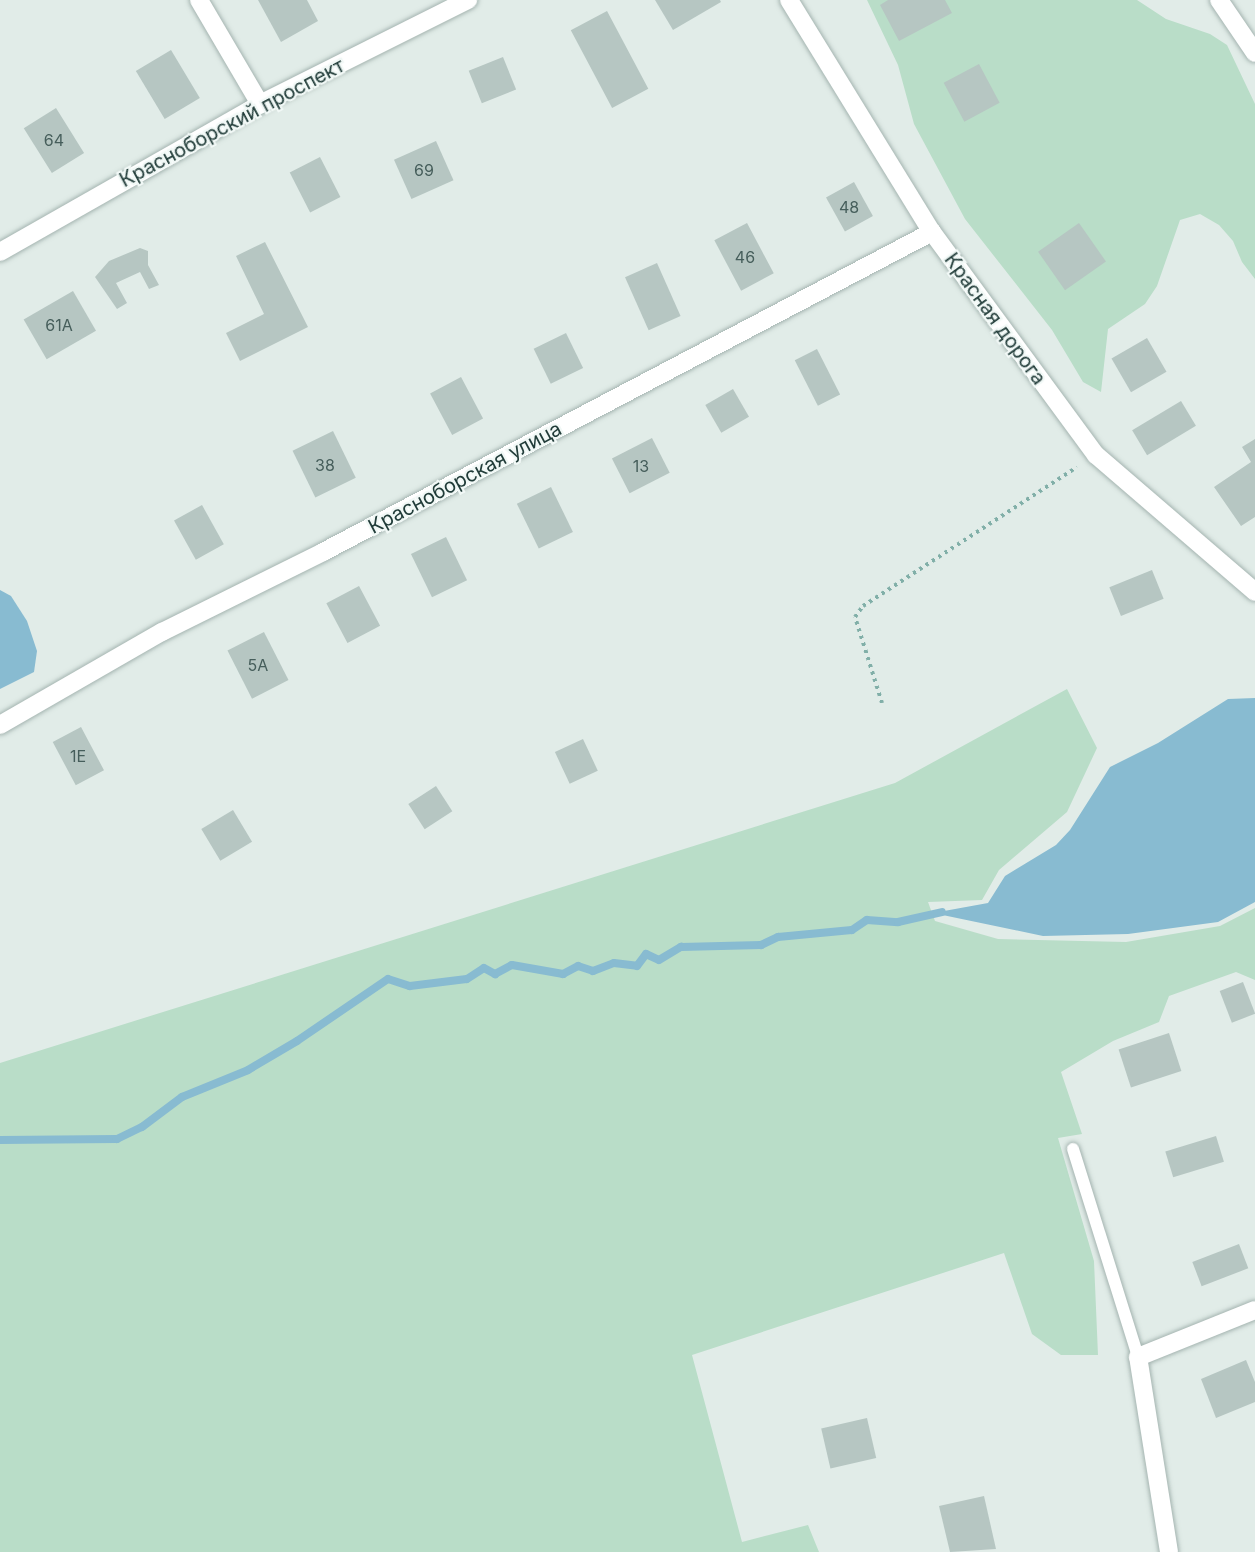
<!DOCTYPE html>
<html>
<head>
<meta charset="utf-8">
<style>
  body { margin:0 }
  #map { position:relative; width:1255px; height:1552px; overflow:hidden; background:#e1ece8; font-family:Inter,sans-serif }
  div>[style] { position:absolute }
  .green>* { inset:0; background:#b9ddc8 }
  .water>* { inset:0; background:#88bbd1 }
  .stream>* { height:8px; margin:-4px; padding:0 4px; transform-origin:4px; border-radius:4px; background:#88bbd1 }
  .building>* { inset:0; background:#b6c6c2; transform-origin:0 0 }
  .path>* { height:4px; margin-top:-2px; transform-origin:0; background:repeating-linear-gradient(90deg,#81afa8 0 3px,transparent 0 7.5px) }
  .roads { filter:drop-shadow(0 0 2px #a4b4b0) drop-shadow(0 0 2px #a4b4b0) }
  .service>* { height:12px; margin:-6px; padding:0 6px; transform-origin:6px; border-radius:6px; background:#fff }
  .minor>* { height:18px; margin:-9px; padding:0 9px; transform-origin:9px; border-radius:9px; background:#fff }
  .secondary>* { height:18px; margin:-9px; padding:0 9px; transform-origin:9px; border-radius:9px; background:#fff }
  span { translate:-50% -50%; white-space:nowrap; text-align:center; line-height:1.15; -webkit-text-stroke:4.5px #f1f8f6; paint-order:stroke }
  .number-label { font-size:16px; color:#465e5b }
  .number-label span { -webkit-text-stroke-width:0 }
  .street-label { font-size:20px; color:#213c39 }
</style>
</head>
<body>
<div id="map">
  <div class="green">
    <div style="clip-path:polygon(867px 0,1137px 0,1166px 19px,1210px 34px,1227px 45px,1255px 104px,1255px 279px,1242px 262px,1233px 241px,1219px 225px,1200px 214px,1180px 220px,1157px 286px,1145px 304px,1108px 329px,1101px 392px,1083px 382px,1052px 330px,965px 219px,914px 124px,898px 65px)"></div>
    <div style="clip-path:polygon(1067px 689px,1097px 748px,1067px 812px,999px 870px,982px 900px,928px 902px,935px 921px,998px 939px,1126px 942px,1220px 926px,1255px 908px,1255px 980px,1236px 972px,1169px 996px,1159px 1022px,1113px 1041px,1061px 1072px,1082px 1134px,1058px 1138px,1094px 1261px,1098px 1355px,1061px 1355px,1032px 1334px,1004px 1253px,692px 1355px,742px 1542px,808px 1525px,819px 1552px,0 1552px,0 1063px,895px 783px)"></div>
  </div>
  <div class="water">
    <div style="clip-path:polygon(0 590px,11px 596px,27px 621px,37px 651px,34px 672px,0 689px)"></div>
    <div style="clip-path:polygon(1255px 698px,1255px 902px,1218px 922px,1128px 934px,1043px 936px,933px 913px,988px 903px,1005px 876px,1056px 845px,1070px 830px,1110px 767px,1158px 743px,1228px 699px)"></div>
  </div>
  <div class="stream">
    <div style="left:0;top:1140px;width:117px;rotate:-0.5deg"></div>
    <div style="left:117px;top:1139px;width:28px;rotate:-26deg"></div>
    <div style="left:142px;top:1127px;width:50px;rotate:-36.9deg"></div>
    <div style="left:182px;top:1097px;width:71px;rotate:-22.2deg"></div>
    <div style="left:248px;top:1070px;width:57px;rotate:-30.6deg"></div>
    <div style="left:297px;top:1041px;width:110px;rotate:-34.3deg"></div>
    <div style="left:388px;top:979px;width:23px;rotate:18deg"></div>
    <div style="left:410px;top:986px;width:57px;rotate:-7deg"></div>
    <div style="left:467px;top:979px;width:20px;rotate:-33deg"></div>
    <div style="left:484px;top:968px;width:13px;rotate:29deg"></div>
    <div style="left:495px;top:974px;width:19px;rotate:-28deg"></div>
    <div style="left:512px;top:965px;width:52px;rotate:10deg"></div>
    <div style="left:563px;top:974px;width:17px;rotate:-28deg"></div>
    <div style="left:578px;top:966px;width:16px;rotate:18deg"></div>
    <div style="left:593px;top:971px;width:22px;rotate:-21deg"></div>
    <div style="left:614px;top:963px;width:23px;rotate:7deg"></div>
    <div style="left:637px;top:966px;width:15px;rotate:-53deg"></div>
    <div style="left:646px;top:954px;width:14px;rotate:25deg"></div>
    <div style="left:659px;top:960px;width:26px;rotate:-31deg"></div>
    <div style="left:681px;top:947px;width:80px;rotate:-1.4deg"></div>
    <div style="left:761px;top:945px;width:19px;rotate:-25deg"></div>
    <div style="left:778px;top:937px;width:74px;rotate:-5.4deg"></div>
    <div style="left:852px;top:930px;width:18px;rotate:-34deg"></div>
    <div style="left:867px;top:920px;width:31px;rotate:4deg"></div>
    <div style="left:898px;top:922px;width:45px;rotate:-12.8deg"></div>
  </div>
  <div class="building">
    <div style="clip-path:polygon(258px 0,307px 0,318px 21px,281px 42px)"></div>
    <div style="clip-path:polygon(655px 0,720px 0,721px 2px,673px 30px)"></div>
    <div style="clip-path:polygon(888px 0,945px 0,952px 13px,899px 41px,880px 5px)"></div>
    <div style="left:607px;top:11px;width:88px;height:41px;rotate:62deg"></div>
    <div style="left:171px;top:50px;width:56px;height:41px;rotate:59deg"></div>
    <div style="left:503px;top:57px;width:35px;height:37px;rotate:68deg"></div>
    <div style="left:979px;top:64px;width:44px;height:40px;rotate:62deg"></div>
    <div style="left:56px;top:108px;width:53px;height:38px;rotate:58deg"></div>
    <div style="left:436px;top:141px;width:43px;height:46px;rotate:66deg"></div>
    <div style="left:320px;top:157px;width:45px;height:34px;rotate:63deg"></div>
    <div style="left:854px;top:182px;width:39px;height:32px;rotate:61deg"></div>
    <div style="left:747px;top:223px;width:57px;height:37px;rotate:62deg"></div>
    <div style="left:1079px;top:223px;width:47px;height:50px;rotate:55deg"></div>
    <div style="clip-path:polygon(265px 242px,308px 327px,240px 361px,226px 333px,264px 314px,236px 256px)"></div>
    <div style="clip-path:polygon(140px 248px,148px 251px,148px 265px,159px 285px,149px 289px,140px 272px,116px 283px,127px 303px,117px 309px,95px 277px,109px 261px)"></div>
    <div style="left:657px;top:263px;width:58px;height:35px;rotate:66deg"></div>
    <div style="left:73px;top:291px;width:46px;height:57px;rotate:60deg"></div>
    <div style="left:566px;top:333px;width:39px;height:36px;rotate:64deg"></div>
    <div style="left:1147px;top:338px;width:39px;height:41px;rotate:60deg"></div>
    <div style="left:817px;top:349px;width:51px;height:25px;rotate:63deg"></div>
    <div style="left:461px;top:377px;width:47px;height:35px;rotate:62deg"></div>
    <div style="left:733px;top:389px;width:32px;height:32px;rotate:60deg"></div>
    <div style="left:1181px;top:401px;width:29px;height:57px;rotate:59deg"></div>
    <div style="left:333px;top:431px;width:52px;height:45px;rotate:64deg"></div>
    <div style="left:652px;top:438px;width:39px;height:45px;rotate:63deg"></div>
    <div style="clip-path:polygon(1255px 439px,1255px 517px,1241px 526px,1214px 487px,1251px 462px,1242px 447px)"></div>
    <div style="left:551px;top:487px;width:50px;height:38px;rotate:64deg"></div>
    <div style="left:202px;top:505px;width:45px;height:32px;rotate:61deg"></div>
    <div style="left:446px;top:537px;width:48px;height:39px;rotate:64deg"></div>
    <div style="left:1152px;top:570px;width:31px;height:46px;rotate:68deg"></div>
    <div style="left:359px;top:586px;width:45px;height:37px;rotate:62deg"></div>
    <div style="left:264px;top:632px;width:54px;height:41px;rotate:63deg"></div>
    <div style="left:81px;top:727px;width:49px;height:32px;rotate:62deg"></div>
    <div style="left:583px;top:739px;width:35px;height:31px;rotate:65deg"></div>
    <div style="left:436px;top:786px;width:30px;height:33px;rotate:57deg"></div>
    <div style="left:233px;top:810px;width:37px;height:37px;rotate:59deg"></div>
    <div style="left:1243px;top:982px;width:34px;height:25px;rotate:69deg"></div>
    <div style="left:1169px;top:1033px;width:40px;height:53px;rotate:72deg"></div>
    <div style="left:1216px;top:1136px;width:27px;height:53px;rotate:73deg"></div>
    <div style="left:1239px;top:1244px;width:26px;height:50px;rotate:69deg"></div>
    <div style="clip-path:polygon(1246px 1360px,1255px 1382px,1255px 1402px,1216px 1418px,1201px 1379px)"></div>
    <div style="left:867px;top:1418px;width:41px;height:47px;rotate:77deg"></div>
    <div style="clip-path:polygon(984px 1496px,996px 1549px,950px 1552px,939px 1506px)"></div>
  </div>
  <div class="path">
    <div style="left:882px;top:703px;width:90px;rotate:-107.4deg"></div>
    <div style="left:855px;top:617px;width:14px;rotate:-54deg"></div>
    <div style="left:863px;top:606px;width:255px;rotate:-33deg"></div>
  </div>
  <div class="roads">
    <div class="service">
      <div style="left:1073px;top:1149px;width:218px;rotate:72.6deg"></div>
    </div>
    <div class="minor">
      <div style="left:199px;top:0;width:121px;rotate:59.6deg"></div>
      <div style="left:789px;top:0;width:273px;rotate:58.4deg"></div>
      <div style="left:932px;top:232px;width:277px;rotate:53.7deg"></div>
      <div style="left:1096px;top:455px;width:210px;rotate:40.7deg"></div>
      <div style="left:0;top:252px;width:299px;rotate:-29.6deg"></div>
      <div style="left:260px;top:104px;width:233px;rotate:-26.6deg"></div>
      <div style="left:0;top:725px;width:187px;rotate:-29.9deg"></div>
      <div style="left:162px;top:632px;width:180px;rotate:-26.4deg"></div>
      <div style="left:323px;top:552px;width:688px;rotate:-27.72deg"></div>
      <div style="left:1169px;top:1552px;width:197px;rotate:-99deg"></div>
      <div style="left:1138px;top:1357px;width:126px;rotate:-21.9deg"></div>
    </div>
    <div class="secondary">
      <div style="left:1219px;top:0;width:64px;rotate:55.8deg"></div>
    </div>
  </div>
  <div class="number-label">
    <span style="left:54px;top:140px">64</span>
    <span style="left:424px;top:170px">69</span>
    <span style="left:849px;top:207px">48</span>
    <span style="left:745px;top:257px">46</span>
    <span style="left:59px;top:325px">61А</span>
    <span style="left:325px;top:465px">38</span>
    <span style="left:641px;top:466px">13</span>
    <span style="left:258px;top:665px">5А</span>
    <span style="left:78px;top:756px">1Е</span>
  </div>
  <div class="street-label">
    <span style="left:232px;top:123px;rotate:-28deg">Красноборский проспект</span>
    <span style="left:995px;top:319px;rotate:54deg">Красная дорога</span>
    <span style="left:465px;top:478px;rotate:-28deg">Красноборская улица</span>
  </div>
</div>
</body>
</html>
